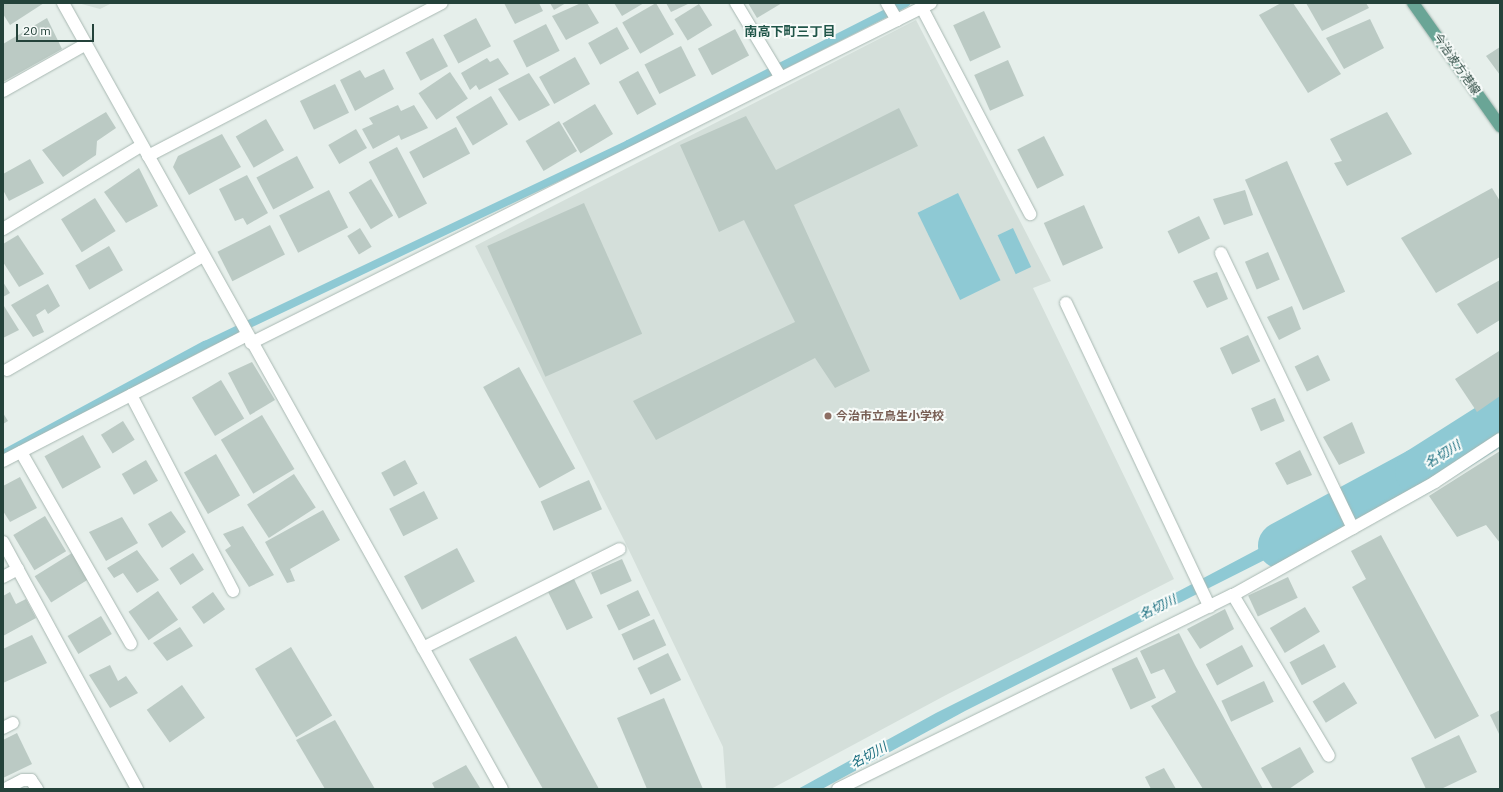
<!DOCTYPE html>
<html>
<head>
<meta charset="utf-8">
<style>
  body { margin:0 }
  #map { position:relative; width:1503px; height:792px; overflow:hidden; background:#e6efeb; font-family:"IBM Plex Sans","Noto Sans JP",sans-serif }
  div>[style] { position:absolute }
  .built>* { inset:0; background:#d4dfda }
  .water>* { inset:0; background:#8ec9d4; transform-origin:0 0 }
  .stream>* { height:8px; margin:-4px; padding:0 4px; transform-origin:4px; border-radius:4px; background:#8ec9d4 }
  .river>* { height:47px; margin:-23.5px; padding:0 23.5px; transform-origin:23.5px; border-radius:23.5px; background:#8ec9d4 }
  .building>* { inset:0; background:#bbcac4; transform-origin:0 0 }
  .roads { filter:drop-shadow(0 0 1px #a8b8b2) drop-shadow(0 0 1px #a8b8b2) }
  .minor>* { height:12px; margin:-6px; padding:0 6px; transform-origin:6px; border-radius:6px; background:#fff }
  .primary>* { height:12px; margin:-6px; padding:0 6px; transform-origin:6px; border-radius:6px; background:#6aa596 }
  .dots>* { width:11px; height:11px; translate:-50% -50%; box-sizing:border-box; border:2px solid #f7fbf9; border-radius:50% }
  span { translate:-50% -50%; white-space:nowrap; text-align:center; line-height:1.15; -webkit-text-stroke:4px #f7fbf9; paint-order:stroke }
  .street-label { font-size:12px; color:#24423a }
  .education-label { font-size:12px; color:#785e54; font-weight:700 }
  .left { translate:0 -50%; text-align:left }
  .neighbourhood-label { font-size:13px; color:#1f5548; font-weight:700 }
  .water-label { font-size:13px; color:#1c6f80; font-style:italic }
  .frame { position:absolute; inset:0; border:4px solid #24423a; pointer-events:none }
  .scale { position:absolute; left:16px; top:24px; width:78px; height:18px; box-sizing:border-box; border:2px solid #24423a; border-top:0; padding-left:5px; font-size:12px; line-height:14px; white-space:nowrap; color:#24423a; -webkit-text-stroke:3px #f7fbf9; paint-order:stroke }
</style>
</head>
<body>
<div id="map">
  <div class="built">
    <div style="clip-path:polygon(78px 3px,112px 3px,100px 9px)"></div>
    <div style="clip-path:polygon(916px 20px,1051px 281px,1033px 288px,1174px 579px,946px 695px,771px 789px,726px 789px,723px 747px,626px 544px,475px 246px)"></div>
  </div>
  <div class="water">
    <div style="left:958px;top:193px;width:97px;height:45px;rotate:64deg"></div>
    <div style="left:1013px;top:228px;width:43px;height:17px;rotate:65deg"></div>
    <div style="left:1488px;top:414px;width:18px;height:45px;rotate:56deg"></div>
    <div style="left:1438px;top:448px;width:17px;height:47px;rotate:57deg"></div>
    <div style="clip-path:polygon(1334px 509px,1342px 521px,965px 711px,822px 789px,798px 789px,936px 713px,1177px 592px)"></div>
  </div>
  <div class="stream">
    <div style="left:3px;top:454px;width:230px;rotate:-28.4deg"></div>
    <div style="left:205px;top:345px;width:468px;rotate:-25.4deg"></div>
    <div style="left:628px;top:144px;width:312px;rotate:-26.9deg"></div>
  </div>
  <div class="river">
    <div style="left:1281px;top:545px;width:156px;rotate:-28.4deg"></div>
    <div style="left:1418px;top:471px;width:97px;rotate:-32.4deg"></div>
  </div>
  <div class="building">
    <div style="clip-path:polygon(3px 3px,44px 3px,10px 25px,3px 14px)"></div>
    <div style="clip-path:polygon(504px 3px,539px 3px,543px 11px,515px 24px)"></div>
    <div style="clip-path:polygon(550px 3px,566px 3px,554px 10px)"></div>
    <div style="clip-path:polygon(581px 3px,587px 3px,599px 23px,566px 40px,552px 16px)"></div>
    <div style="clip-path:polygon(614px 3px,644px 3px,622px 16px)"></div>
    <div style="left:656px;top:3px;width:36px;height:39px;rotate:60deg"></div>
    <div style="clip-path:polygon(666px 3px,690px 3px,671px 12px)"></div>
    <div style="clip-path:polygon(748px 3px,782px 3px,757px 18px)"></div>
    <div style="clip-path:polygon(1281px 3px,1293px 3px,1341px 74px,1308px 93px,1259px 15px)"></div>
    <div style="clip-path:polygon(1306px 3px,1366px 3px,1369px 8px,1322px 31px)"></div>
    <div style="left:699px;top:4px;width:25px;height:29px;rotate:58deg"></div>
    <div style="left:984px;top:11px;width:40px;height:34px;rotate:65deg"></div>
    <div style="clip-path:polygon(47px 18px,62px 49px,3px 82px,3px 44px)"></div>
    <div style="left:476px;top:18px;width:32px;height:37px;rotate:62deg"></div>
    <div style="clip-path:polygon(1370px 19px,1384px 48px,1344px 69px,1326px 38px)"></div>
    <div style="left:546px;top:24px;width:30px;height:37px;rotate:63deg"></div>
    <div style="left:617px;top:27px;width:25px;height:33px;rotate:61deg"></div>
    <div style="left:735px;top:29px;width:30px;height:42px;rotate:62deg"></div>
    <div style="left:433px;top:38px;width:32px;height:31px;rotate:62deg"></div>
    <div style="left:681px;top:46px;width:33px;height:41px;rotate:63deg"></div>
    <div style="clip-path:polygon(1500px 47px,1500px 75px,1486px 56px)"></div>
    <div style="left:575px;top:57px;width:31px;height:41px;rotate:61deg"></div>
    <div style="clip-path:polygon(487px 58px,490px 62px,498px 58px,509px 74px,479px 90px,476px 85px,470px 90px,461px 73px)"></div>
    <div style="left:1008px;top:60px;width:39px;height:37px;rotate:66deg"></div>
    <div style="clip-path:polygon(384px 69px,394px 89px,355px 111px,340px 80px,360px 70px,365px 78px)"></div>
    <div style="left:638px;top:71px;width:38px;height:22px;rotate:61deg"></div>
    <div style="left:450px;top:72px;width:32px;height:38px;rotate:56deg"></div>
    <div style="clip-path:polygon(529px 73px,550px 105px,519px 121px,498px 89px)"></div>
    <div style="left:335px;top:84px;width:32px;height:39px;rotate:64deg"></div>
    <div style="left:491px;top:96px;width:33px;height:41px;rotate:59deg"></div>
    <div style="left:595px;top:104px;width:35px;height:38px;rotate:59deg"></div>
    <div style="clip-path:polygon(398px 105px,401px 111px,414px 105px,428px 128px,401px 140px,399px 135px,373px 149px,362px 129px,373px 124px,369px 118px)"></div>
    <div style="clip-path:polygon(899px 108px,918px 146px,794px 205px,870px 371px,835px 388px,815px 358px,656px 440px,633px 401px,795px 322px,744px 220px,719px 232px,680px 145px,746px 116px,776px 170px)"></div>
    <div style="clip-path:polygon(106px 112px,116px 128px,97px 141px,96px 155px,63px 177px,42px 150px)"></div>
    <div style="clip-path:polygon(1387px 112px,1412px 154px,1347px 186px,1334px 163px,1342px 161px,1330px 139px)"></div>
    <div style="left:266px;top:119px;width:36px;height:35px;rotate:60deg"></div>
    <div style="left:559px;top:121px;width:35px;height:39px;rotate:59deg"></div>
    <div style="left:456px;top:127px;width:30px;height:53px;rotate:62deg"></div>
    <div style="left:356px;top:129px;width:22px;height:32px;rotate:60deg"></div>
    <div style="clip-path:polygon(222px 134px,241px 167px,189px 195px,173px 167px,178px 156px)"></div>
    <div style="left:1044px;top:136px;width:44px;height:30px;rotate:63deg"></div>
    <div style="left:397px;top:147px;width:64px;height:32px;rotate:62deg"></div>
    <div style="left:297px;top:156px;width:36px;height:46px;rotate:62deg"></div>
    <div style="clip-path:polygon(30px 159px,44px 183px,9px 201px,3px 190px,3px 174px)"></div>
    <div style="left:1287px;top:161px;width:143px;height:46px;rotate:66deg"></div>
    <div style="clip-path:polygon(139px 168px,158px 206px,126px 223px,104px 192px)"></div>
    <div style="clip-path:polygon(247px 175px,268px 213px,247px 225px,243px 218px,235px 221px,219px 189px)"></div>
    <div style="left:371px;top:179px;width:43px;height:26px;rotate:59deg"></div>
    <div style="clip-path:polygon(1492px 188px,1500px 201px,1500px 257px,1436px 293px,1401px 238px)"></div>
    <div style="left:329px;top:190px;width:42px;height:56px;rotate:63deg"></div>
    <div style="clip-path:polygon(1245px 190px,1253px 215px,1224px 225px,1213px 199px)"></div>
    <div style="left:95px;top:198px;width:39px;height:40px;rotate:58deg"></div>
    <div style="left:584px;top:203px;width:143px;height:106px;rotate:66deg"></div>
    <div style="left:1084px;top:205px;width:47px;height:44px;rotate:66deg"></div>
    <div style="left:1199px;top:216px;width:25px;height:35px;rotate:64deg"></div>
    <div style="left:270px;top:225px;width:33px;height:59px;rotate:63deg"></div>
    <div style="left:360px;top:228px;width:22px;height:15px;rotate:58deg"></div>
    <div style="clip-path:polygon(18px 235px,44px 274px,19px 287px,3px 262px,3px 244px)"></div>
    <div style="left:109px;top:246px;width:28px;height:39px;rotate:60deg"></div>
    <div style="left:1268px;top:252px;width:30px;height:25px;rotate:67deg"></div>
    <div style="clip-path:polygon(1217px 272px,1228px 299px,1207px 308px,1193px 281px)"></div>
    <div style="clip-path:polygon(1500px 280px,1500px 320px,1477px 334px,1457px 304px)"></div>
    <div style="clip-path:polygon(3px 282px,10px 293px,3px 297px)"></div>
    <div style="clip-path:polygon(48px 284px,60px 306px,48px 314px,45px 309px,36px 315px,44px 332px,33px 337px,11px 305px)"></div>
    <div style="clip-path:polygon(4px 306px,19px 330px,3px 338px,3px 307px)"></div>
    <div style="clip-path:polygon(1292px 306px,1301px 329px,1279px 340px,1267px 317px)"></div>
    <div style="left:1248px;top:335px;width:29px;height:31px;rotate:65deg"></div>
    <div style="clip-path:polygon(1499px 351px,1500px 396px,1477px 412px,1455px 379px)"></div>
    <div style="left:1318px;top:355px;width:28px;height:26px;rotate:64deg"></div>
    <div style="clip-path:polygon(252px 362px,275px 400px,250px 415px,228px 373px)"></div>
    <div style="left:519px;top:367px;width:116px;height:41px;rotate:61deg"></div>
    <div style="left:221px;top:380px;width:45px;height:34px;rotate:59deg"></div>
    <div style="left:1275px;top:398px;width:25px;height:26px;rotate:67deg"></div>
    <div style="clip-path:polygon(3px 413px,8px 421px,3px 424px)"></div>
    <div style="left:262px;top:415px;width:63px;height:48px;rotate:59deg"></div>
    <div style="left:123px;top:421px;width:22px;height:26px;rotate:58deg"></div>
    <div style="clip-path:polygon(1352px 422px,1365px 453px,1339px 465px,1323px 437px)"></div>
    <div style="left:83px;top:435px;width:37px;height:44px;rotate:61deg"></div>
    <div style="clip-path:polygon(1300px 450px,1312px 475px,1287px 485px,1275px 463px)"></div>
    <div style="clip-path:polygon(1500px 451px,1500px 543px,1486px 525px,1457px 537px,1429px 496px)"></div>
    <div style="left:216px;top:454px;width:48px;height:37px;rotate:60deg"></div>
    <div style="left:146px;top:460px;width:24px;height:28px;rotate:60deg"></div>
    <div style="left:405px;top:460px;width:27px;height:27px;rotate:62deg"></div>
    <div style="left:294px;top:474px;width:40px;height:56px;rotate:57deg"></div>
    <div style="clip-path:polygon(20px 477px,37px 508px,10px 522px,3px 511px,3px 486px)"></div>
    <div style="left:589px;top:480px;width:32px;height:53px;rotate:66deg"></div>
    <div style="left:424px;top:491px;width:31px;height:39px;rotate:63deg"></div>
    <div style="clip-path:polygon(323px 510px,340px 540px,290px 569px,295px 581px,287px 583px,265px 542px)"></div>
    <div style="clip-path:polygon(171px 511px,186px 532px,162px 548px,148px 524px)"></div>
    <div style="left:45px;top:516px;width:41px;height:37px;rotate:59deg"></div>
    <div style="clip-path:polygon(122px 517px,138px 543px,106px 561px,89px 532px)"></div>
    <div style="clip-path:polygon(243px 526px,274px 575px,249px 587px,225px 550px,231px 546px,223px 534px)"></div>
    <div style="clip-path:polygon(1381px 535px,1479px 716px,1435px 739px,1352px 587px,1366px 579px,1351px 551px)"></div>
    <div style="left:457px;top:548px;width:38px;height:60px;rotate:62deg"></div>
    <div style="clip-path:polygon(137px 550px,159px 580px,137px 593px,123px 573px,114px 578px,107px 568px)"></div>
    <div style="left:72px;top:553px;width:31px;height:44px;rotate:58deg"></div>
    <div style="left:193px;top:553px;width:20px;height:28px;rotate:57deg"></div>
    <div style="left:622px;top:559px;width:24px;height:34px;rotate:66deg"></div>
    <div style="left:1288px;top:577px;width:23px;height:44px;rotate:65deg"></div>
    <div style="left:574px;top:579px;width:43px;height:29px;rotate:64deg"></div>
    <div style="left:638px;top:590px;width:28px;height:35px;rotate:64deg"></div>
    <div style="left:158px;top:591px;width:35px;height:36px;rotate:55deg"></div>
    <div style="clip-path:polygon(10px 592px,16px 604px,26px 599px,36px 618px,3px 636px,3px 596px)"></div>
    <div style="left:213px;top:592px;width:21px;height:26px;rotate:55deg"></div>
    <div style="left:1305px;top:607px;width:29px;height:41px;rotate:59deg"></div>
    <div style="clip-path:polygon(1225px 609px,1234px 629px,1200px 649px,1187px 629px)"></div>
    <div style="left:101px;top:616px;width:21px;height:39px;rotate:59deg"></div>
    <div style="left:654px;top:619px;width:29px;height:36px;rotate:65deg"></div>
    <div style="clip-path:polygon(180px 627px,193px 646px,167px 661px,153px 643px)"></div>
    <div style="clip-path:polygon(1179px 633px,1195px 665px,1263px 789px,1203px 789px,1151px 706px,1176px 692px,1164px 669px,1151px 674px,1140px 651px)"></div>
    <div style="clip-path:polygon(32px 635px,47px 663px,3px 683px,3px 649px)"></div>
    <div style="clip-path:polygon(516px 636px,599px 789px,543px 789px,469px 659px)"></div>
    <div style="left:1324px;top:644px;width:26px;height:39px;rotate:62deg"></div>
    <div style="left:1242px;top:645px;width:24px;height:41px;rotate:62deg"></div>
    <div style="left:291px;top:647px;width:80px;height:42px;rotate:59deg"></div>
    <div style="left:668px;top:653px;width:30px;height:34px;rotate:64deg"></div>
    <div style="left:1137px;top:657px;width:45px;height:28px;rotate:65deg"></div>
    <div style="clip-path:polygon(110px 665px,118px 681px,126px 676px,138px 693px,110px 708px,89px 675px)"></div>
    <div style="left:1264px;top:681px;width:23px;height:47px;rotate:65deg"></div>
    <div style="left:1344px;top:682px;width:25px;height:37px;rotate:58deg"></div>
    <div style="left:182px;top:685px;width:40px;height:43px;rotate:55deg"></div>
    <div style="clip-path:polygon(664px 698px,703px 789px,647px 789px,617px 718px)"></div>
    <div style="clip-path:polygon(1500px 710px,1500px 736px,1490px 715px)"></div>
    <div style="clip-path:polygon(335px 720px,375px 789px,325px 789px,296px 740px)"></div>
    <div style="clip-path:polygon(17px 733px,32px 764px,3px 778px,3px 740px)"></div>
    <div style="clip-path:polygon(1459px 735px,1477px 772px,1441px 789px,1426px 789px,1411px 758px)"></div>
    <div style="clip-path:polygon(1300px 747px,1314px 772px,1289px 789px,1273px 789px,1261px 768px)"></div>
    <div style="clip-path:polygon(466px 765px,480px 788px,435px 789px,432px 783px)"></div>
    <div style="clip-path:polygon(1164px 768px,1176px 789px,1151px 789px,1145px 777px)"></div>
  </div>
  <div class="roads">
    <div class="minor">
      <div style="left:63px;top:3px;width:900px;rotate:60.82deg"></div>
      <div style="left:736px;top:3px;width:87px;rotate:59deg"></div>
      <div style="left:887px;top:3px;width:20px;rotate:60deg"></div>
      <div style="left:922px;top:8px;width:233px;rotate:62.3deg"></div>
      <div style="left:3px;top:91px;width:95px;rotate:-29.5deg"></div>
      <div style="left:148px;top:156px;width:331px;rotate:-27.5deg"></div>
      <div style="left:3px;top:229px;width:162px;rotate:-31.1deg"></div>
      <div style="left:1221px;top:253px;width:305px;rotate:64.4deg"></div>
      <div style="left:1066px;top:303px;width:336px;rotate:64.7deg"></div>
      <div style="left:251px;top:343px;width:760px;rotate:-26.57deg"></div>
      <div style="left:7px;top:370px;width:227px;rotate:-30.2deg"></div>
      <div style="left:131px;top:395px;width:221px;rotate:62.5deg"></div>
      <div style="left:21px;top:452px;width:221px;rotate:60.2deg"></div>
      <div style="left:3px;top:461px;width:275px;rotate:-27.3deg"></div>
      <div style="left:3px;top:542px;width:281px;rotate:61.5deg"></div>
      <div style="left:3px;top:577px;width:17px;rotate:-28deg"></div>
      <div style="left:1233px;top:595px;width:187px;rotate:59.2deg"></div>
      <div style="left:423px;top:648px;width:220px;rotate:-26.7deg"></div>
      <div style="left:3px;top:728px;width:11px;rotate:-27deg"></div>
      <div style="left:5px;top:789px;width:20px;rotate:-27deg"></div>
      <div style="left:23px;top:780px;width:8px"></div>
      <div style="left:31px;top:780px;width:11px;rotate:56deg"></div>
      <div style="left:838px;top:789px;width:440px;rotate:-26.2deg"></div>
      <div style="left:1233px;top:595px;width:231px;rotate:-29.2deg"></div>
      <div style="left:1435px;top:482px;width:78px;rotate:-33.5deg"></div>
    </div>
    <div class="primary">
      <div style="left:1413px;top:3px;width:151px;rotate:54.7deg"></div>
    </div>
  </div>
  <div class="dots">
    <div style="left:828px;top:416px;background:#8d6e63"></div>
  </div>
  <div class="street-label">
    <span style="left:1457px;top:64px;rotate:55deg">今治波方港線</span>
  </div>
  <div class="education-label">
    <span class="left" style="left:836px;top:416px">今治市立鳥生小学校</span>
  </div>
  <div class="neighbourhood-label">
    <span style="left:790px;top:32px">南高下町三丁目</span>
  </div>
  <div class="water-label">
    <span style="left:1443px;top:455px;rotate:-32deg">名切川</span>
    <span style="left:1158px;top:608px;rotate:-26deg">名切川</span>
    <span style="left:869px;top:756px;rotate:-29deg">名切川</span>
  </div>
  <div class="frame"></div>
  <div class="scale">20 m</div>
</div>
</body>
</html>
